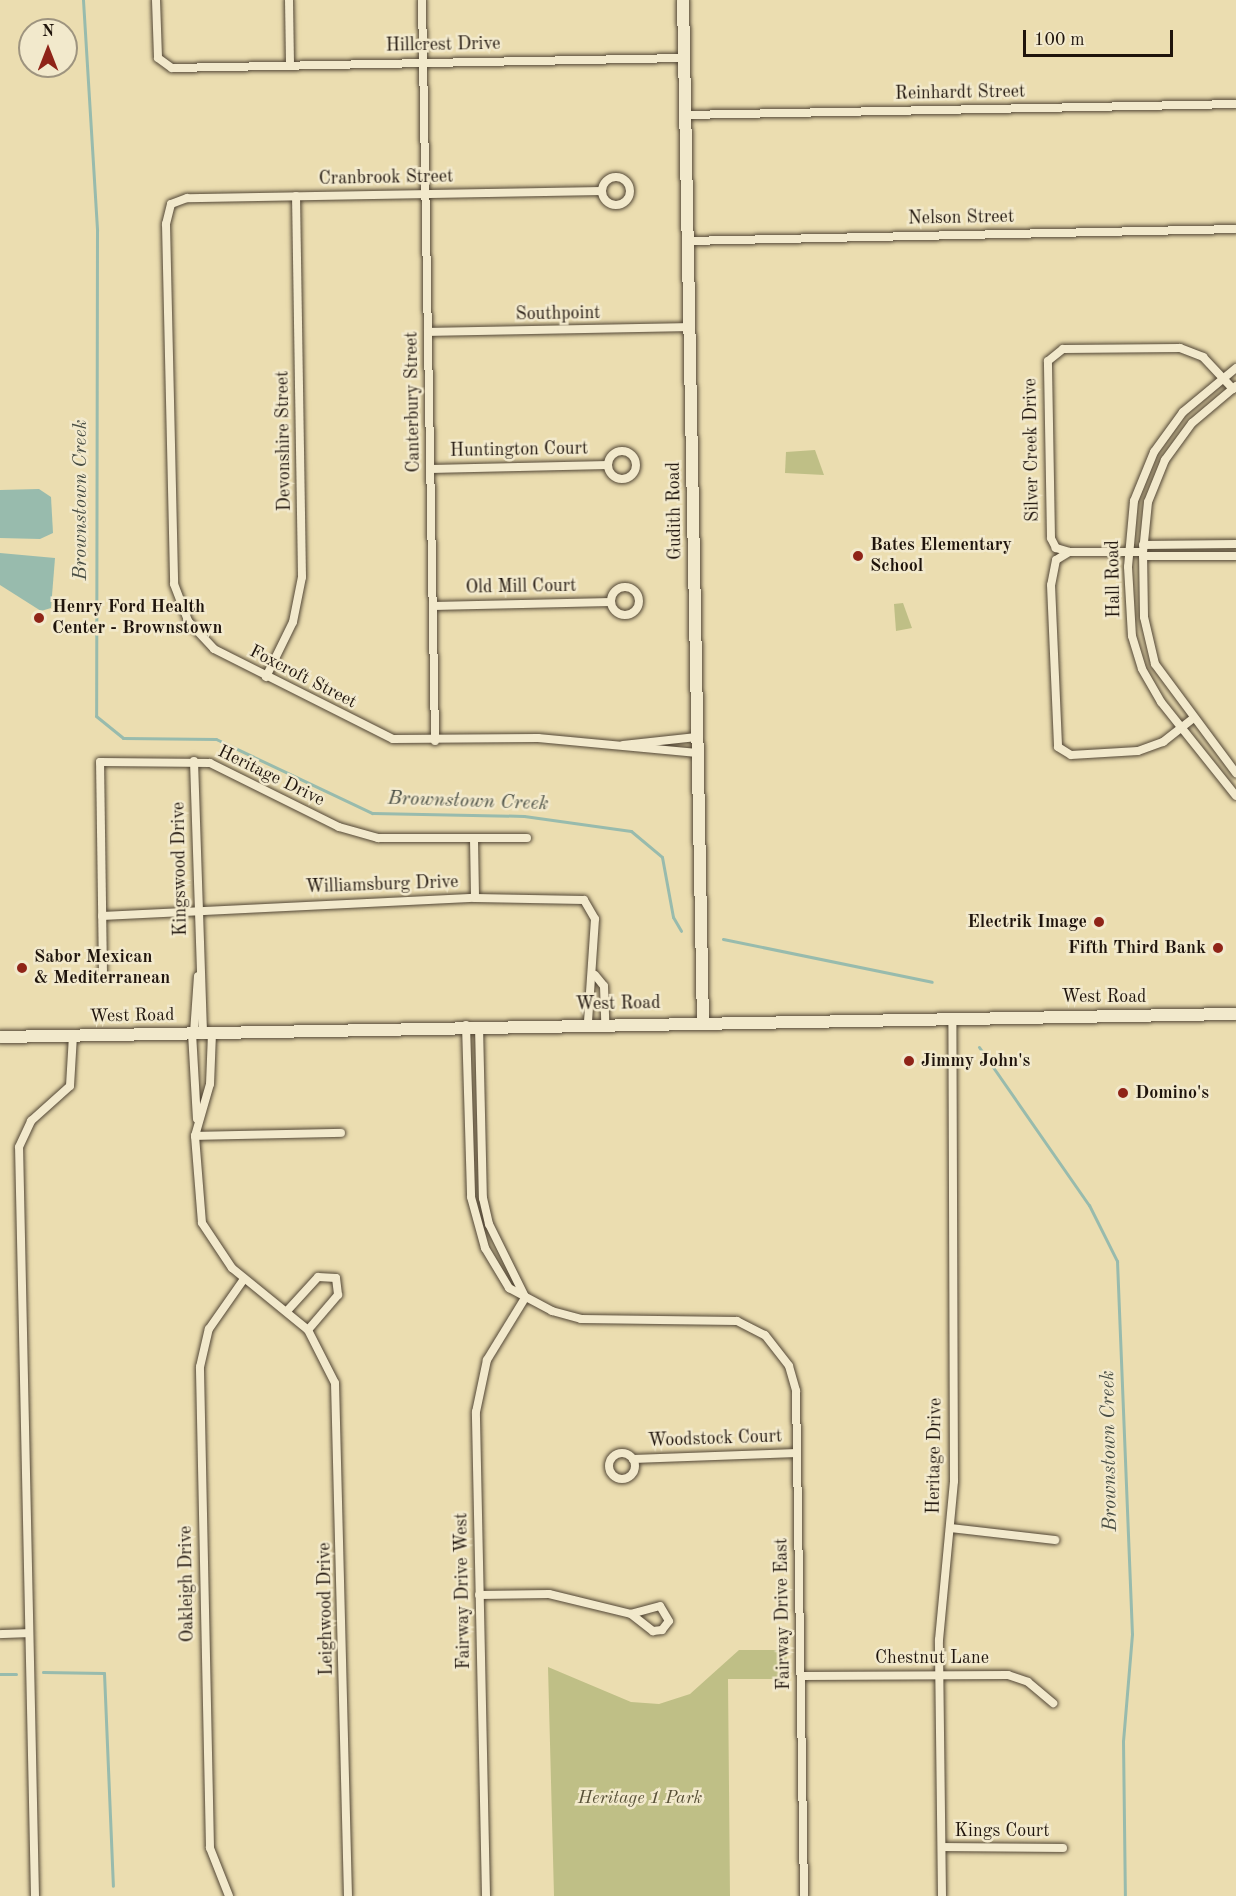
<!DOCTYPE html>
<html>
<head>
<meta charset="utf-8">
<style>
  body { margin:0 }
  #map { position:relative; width:1236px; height:1896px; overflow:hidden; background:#ebddb0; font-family:"Old Standard TT",serif }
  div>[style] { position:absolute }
  .green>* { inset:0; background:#bfbf86 }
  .water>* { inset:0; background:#98bbad }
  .stream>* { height:3px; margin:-1.5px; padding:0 1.5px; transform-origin:1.5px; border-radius:1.5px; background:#98bbad }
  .roads { filter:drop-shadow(0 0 2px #524635) drop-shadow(0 0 2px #524635) }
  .street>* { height:8px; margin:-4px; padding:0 4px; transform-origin:4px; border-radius:4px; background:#f2e9cc }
  .street>.ring { margin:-4px; padding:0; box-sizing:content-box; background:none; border:8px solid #f2e9cc; border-radius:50% }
  .secondary>* { height:12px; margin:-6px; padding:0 6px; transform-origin:6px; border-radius:6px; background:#f2e9cc }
  .dots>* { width:16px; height:16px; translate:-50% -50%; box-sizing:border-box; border:3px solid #f2e9cc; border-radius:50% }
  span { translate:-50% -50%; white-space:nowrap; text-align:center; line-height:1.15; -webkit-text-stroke:5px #f2e9cc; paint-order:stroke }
  .street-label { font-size:18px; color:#1f140c }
  .poi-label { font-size:18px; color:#1f140c; font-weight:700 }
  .left { translate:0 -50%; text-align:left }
  .right { translate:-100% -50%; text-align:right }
  .park-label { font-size:18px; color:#575037; font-style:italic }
  .water-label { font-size:20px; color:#494e44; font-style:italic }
  .north { position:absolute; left:18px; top:18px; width:60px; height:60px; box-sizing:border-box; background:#f2e9cc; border:2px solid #9e947f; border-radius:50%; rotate:0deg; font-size:16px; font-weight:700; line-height:24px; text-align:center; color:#1f140c }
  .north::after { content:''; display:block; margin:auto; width:21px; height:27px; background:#8f2418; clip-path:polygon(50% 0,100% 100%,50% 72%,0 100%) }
  .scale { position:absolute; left:1023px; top:30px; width:150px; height:27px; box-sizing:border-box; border:3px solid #1f140c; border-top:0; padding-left:8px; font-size:18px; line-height:21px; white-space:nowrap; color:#1f140c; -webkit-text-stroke:4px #f2e9cc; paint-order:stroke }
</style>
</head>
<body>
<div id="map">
  <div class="green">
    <div style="clip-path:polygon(815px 450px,824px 475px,785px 473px,786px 452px)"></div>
    <div style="clip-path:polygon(903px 603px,912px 628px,896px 631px,894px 604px)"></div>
    <div style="clip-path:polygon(739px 1650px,786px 1650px,789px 1679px,728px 1679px,730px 1896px,554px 1896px,548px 1667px,631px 1702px,659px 1704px,690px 1694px)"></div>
  </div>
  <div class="water">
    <div style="clip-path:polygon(39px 489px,51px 497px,53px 533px,40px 539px,0 538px,0 490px)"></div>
    <div style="clip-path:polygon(0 553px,55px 558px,51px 608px,41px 611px,0 585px)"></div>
  </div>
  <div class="stream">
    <div style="left:83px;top:0;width:231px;rotate:86.5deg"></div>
    <div style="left:97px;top:231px;width:485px;rotate:90.1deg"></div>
    <div style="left:96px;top:716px;width:35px;rotate:39deg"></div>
    <div style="left:123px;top:738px;width:93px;rotate:0.6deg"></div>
    <div style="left:216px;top:739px;width:173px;rotate:25.4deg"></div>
    <div style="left:372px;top:813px;width:152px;rotate:1.1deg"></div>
    <div style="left:524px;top:816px;width:108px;rotate:8deg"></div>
    <div style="left:631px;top:831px;width:40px;rotate:40deg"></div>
    <div style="left:662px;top:857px;width:61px;rotate:79.6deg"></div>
    <div style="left:673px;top:917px;width:16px;rotate:60deg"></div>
    <div style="left:723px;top:939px;width:213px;rotate:11.6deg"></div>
    <div style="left:979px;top:1047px;width:193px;rotate:55.2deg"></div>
    <div style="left:1089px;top:1205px;width:63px;rotate:63.4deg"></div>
    <div style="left:1117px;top:1261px;width:373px;rotate:87.7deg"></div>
    <div style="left:1132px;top:1634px;width:107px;rotate:94.8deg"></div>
    <div style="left:1123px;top:1741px;width:155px;rotate:89.3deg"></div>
    <div style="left:43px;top:1672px;width:61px;rotate:0.9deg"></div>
    <div style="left:104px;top:1673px;width:213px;rotate:87.6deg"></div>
    <div style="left:0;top:1674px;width:16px"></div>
  </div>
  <div class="roads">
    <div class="street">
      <div style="left:156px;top:0;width:58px;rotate:88deg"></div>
      <div style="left:158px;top:58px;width:17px;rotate:36deg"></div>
      <div style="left:172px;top:68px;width:512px;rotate:-1.12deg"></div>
      <div style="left:289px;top:0;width:66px;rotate:89.1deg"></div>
      <div style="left:422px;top:0;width:741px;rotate:88.99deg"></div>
      <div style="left:685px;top:115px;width:551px;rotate:-1.14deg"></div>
      <div class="ring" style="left:602px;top:177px;width:20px;height:20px"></div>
      <div style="left:602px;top:191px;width:415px;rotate:179deg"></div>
      <div style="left:187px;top:198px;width:17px;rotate:159deg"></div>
      <div style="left:171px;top:204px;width:21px;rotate:104deg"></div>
      <div style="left:166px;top:224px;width:360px;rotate:88.7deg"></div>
      <div style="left:174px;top:584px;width:40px;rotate:69deg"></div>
      <div style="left:188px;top:621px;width:38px;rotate:47deg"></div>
      <div style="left:214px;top:649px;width:200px;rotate:26.7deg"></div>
      <div style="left:393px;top:739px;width:145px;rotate:-0.4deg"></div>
      <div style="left:538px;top:738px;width:160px;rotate:5.4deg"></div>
      <div style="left:687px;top:241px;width:549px;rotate:-1.25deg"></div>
      <div style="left:428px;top:332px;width:261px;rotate:-1.1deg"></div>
      <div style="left:1236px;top:368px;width:69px;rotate:140.3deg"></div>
      <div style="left:1183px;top:412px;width:49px;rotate:125.9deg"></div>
      <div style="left:1154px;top:452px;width:53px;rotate:112.2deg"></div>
      <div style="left:1134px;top:501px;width:66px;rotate:95.2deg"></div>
      <div style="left:1128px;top:567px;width:69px;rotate:86.7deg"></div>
      <div style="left:1132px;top:636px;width:34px;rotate:73deg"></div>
      <div style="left:1142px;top:669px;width:38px;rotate:60deg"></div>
      <div style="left:1161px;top:702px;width:120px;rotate:51.4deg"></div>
      <div style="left:1236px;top:386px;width:57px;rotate:139.9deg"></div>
      <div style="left:1192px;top:423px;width:46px;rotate:126.1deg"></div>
      <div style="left:1165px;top:460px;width:45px;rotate:112deg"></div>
      <div style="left:1148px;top:502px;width:50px;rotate:95.7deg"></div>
      <div style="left:1143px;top:552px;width:65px;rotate:89.1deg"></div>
      <div style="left:1144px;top:617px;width:48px;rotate:76.8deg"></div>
      <div style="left:1155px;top:664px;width:136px;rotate:53.4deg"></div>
      <div class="ring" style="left:608px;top:451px;width:20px;height:20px"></div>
      <div style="left:430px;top:469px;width:178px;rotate:-1.3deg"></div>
      <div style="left:1143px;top:545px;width:93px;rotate:-0.6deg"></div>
      <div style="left:1069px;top:552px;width:15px;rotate:148deg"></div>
      <div style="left:1056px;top:560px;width:25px;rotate:101deg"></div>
      <div style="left:1051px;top:585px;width:162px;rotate:87.5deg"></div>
      <div style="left:1058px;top:747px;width:15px;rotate:32deg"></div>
      <div style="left:1071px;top:755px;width:67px;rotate:-3.4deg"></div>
      <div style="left:1138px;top:751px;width:27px;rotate:-20deg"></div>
      <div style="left:1163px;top:742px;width:37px;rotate:-38deg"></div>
      <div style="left:1143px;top:552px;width:73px;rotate:180deg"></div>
      <div style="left:1070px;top:552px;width:15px;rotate:-164deg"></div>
      <div style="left:1056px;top:548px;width:11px;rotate:-117deg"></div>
      <div style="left:1051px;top:538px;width:177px;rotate:-91deg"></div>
      <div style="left:1048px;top:361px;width:19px;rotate:-39deg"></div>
      <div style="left:1063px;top:349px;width:117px;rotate:-0.5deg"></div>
      <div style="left:1180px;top:348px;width:25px;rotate:21deg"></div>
      <div style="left:1203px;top:357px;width:44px;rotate:46.8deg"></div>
      <div style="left:1143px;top:556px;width:93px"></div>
      <div class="ring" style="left:611px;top:587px;width:20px;height:20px"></div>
      <div style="left:433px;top:606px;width:178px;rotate:-1.3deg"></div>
      <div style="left:266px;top:677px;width:61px;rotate:-63.9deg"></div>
      <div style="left:293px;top:622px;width:46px;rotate:-78.7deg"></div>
      <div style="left:302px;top:577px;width:381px;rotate:-90.9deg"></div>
      <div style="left:623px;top:745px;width:74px;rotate:-6.2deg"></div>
      <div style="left:194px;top:761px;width:272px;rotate:88.1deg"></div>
      <div style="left:474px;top:839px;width:59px;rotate:89deg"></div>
      <div style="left:102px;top:916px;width:373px;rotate:-2.8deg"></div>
      <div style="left:475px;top:898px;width:109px;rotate:1.1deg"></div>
      <div style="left:584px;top:900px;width:22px;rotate:60deg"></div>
      <div style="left:595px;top:919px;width:103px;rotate:93.9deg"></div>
      <div style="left:103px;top:974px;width:212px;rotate:-90.8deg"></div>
      <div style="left:100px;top:762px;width:110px;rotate:0.5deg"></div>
      <div style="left:210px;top:763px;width:144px;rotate:26.4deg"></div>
      <div style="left:339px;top:827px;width:41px;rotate:15.8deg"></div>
      <div style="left:378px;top:838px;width:149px"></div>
      <div style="left:595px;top:975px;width:14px;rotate:51deg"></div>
      <div style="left:604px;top:986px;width:36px;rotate:88deg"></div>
      <div style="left:466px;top:1025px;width:172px;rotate:88.3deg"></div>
      <div style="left:471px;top:1197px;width:53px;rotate:74.6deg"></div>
      <div style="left:485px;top:1248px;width:47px;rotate:59deg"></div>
      <div style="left:509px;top:1288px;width:49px;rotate:28.1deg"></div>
      <div style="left:552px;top:1311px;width:30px;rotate:15deg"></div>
      <div style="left:581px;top:1319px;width:156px;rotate:0.7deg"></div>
      <div style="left:737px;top:1321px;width:31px;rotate:27deg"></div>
      <div style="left:765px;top:1335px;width:39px;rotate:52deg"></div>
      <div style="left:789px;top:1366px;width:26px;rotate:74deg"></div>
      <div style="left:796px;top:1391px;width:505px;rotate:89.09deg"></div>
      <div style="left:479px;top:1026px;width:172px;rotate:88.7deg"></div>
      <div style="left:483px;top:1198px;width:27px;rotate:77deg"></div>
      <div style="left:489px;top:1224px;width:81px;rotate:63.7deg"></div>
      <div style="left:192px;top:1033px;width:86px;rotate:86.7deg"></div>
      <div style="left:194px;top:1033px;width:57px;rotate:-86deg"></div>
      <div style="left:212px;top:1033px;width:51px;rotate:92.2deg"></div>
      <div style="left:210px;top:1084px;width:54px;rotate:106.1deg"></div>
      <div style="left:195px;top:1136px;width:87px;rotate:85.4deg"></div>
      <div style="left:202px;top:1223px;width:54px;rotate:56.3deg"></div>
      <div style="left:232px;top:1268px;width:98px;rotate:39.2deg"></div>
      <div style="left:308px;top:1330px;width:59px;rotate:63deg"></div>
      <div style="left:335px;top:1383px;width:513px;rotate:88.55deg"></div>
      <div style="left:195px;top:1136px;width:146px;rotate:-1.2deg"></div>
      <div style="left:287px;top:1311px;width:46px;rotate:-47.6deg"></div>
      <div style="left:318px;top:1277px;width:18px;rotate:3deg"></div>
      <div style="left:336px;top:1278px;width:17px;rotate:83deg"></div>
      <div style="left:338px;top:1295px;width:46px;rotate:130.6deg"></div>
      <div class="ring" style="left:609px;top:1453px;width:18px;height:18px"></div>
      <div style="left:633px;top:1459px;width:164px;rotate:-2.1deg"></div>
      <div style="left:950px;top:1528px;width:106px;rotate:6.5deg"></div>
      <div style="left:479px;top:1595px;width:70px;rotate:-0.8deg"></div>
      <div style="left:549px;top:1594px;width:84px;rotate:13.7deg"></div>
      <div style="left:631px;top:1614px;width:28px;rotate:38deg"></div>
      <div style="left:653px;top:1631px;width:9px;rotate:-6deg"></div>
      <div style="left:662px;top:1630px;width:11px;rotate:-52deg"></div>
      <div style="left:669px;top:1621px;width:17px;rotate:-121deg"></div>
      <div style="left:660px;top:1606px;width:30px;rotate:165deg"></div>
      <div style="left:0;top:1634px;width:28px;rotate:-2deg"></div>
      <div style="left:801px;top:1676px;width:207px;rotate:-0.3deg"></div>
      <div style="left:1008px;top:1675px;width:21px;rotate:19deg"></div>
      <div style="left:1028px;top:1682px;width:33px;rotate:40deg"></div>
      <div style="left:942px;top:1847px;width:121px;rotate:0.5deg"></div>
      <div style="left:35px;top:1896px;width:749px;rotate:-91.22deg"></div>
      <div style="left:19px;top:1147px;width:29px;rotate:-65deg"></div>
      <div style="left:31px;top:1121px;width:52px;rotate:-41.9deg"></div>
      <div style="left:70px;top:1086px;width:51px;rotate:-86.6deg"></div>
      <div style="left:229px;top:1896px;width:52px;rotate:-111.6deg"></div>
      <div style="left:210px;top:1848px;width:481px;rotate:-91.2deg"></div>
      <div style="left:200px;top:1367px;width:39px;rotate:-77deg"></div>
      <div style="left:209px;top:1329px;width:61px;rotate:-55deg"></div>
      <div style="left:486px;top:1896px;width:484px;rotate:-91.2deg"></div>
      <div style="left:476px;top:1412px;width:53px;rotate:-78.1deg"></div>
      <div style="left:487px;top:1360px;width:73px;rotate:-58.5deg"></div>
      <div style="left:942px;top:1896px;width:256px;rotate:-90.7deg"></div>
      <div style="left:939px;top:1640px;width:160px;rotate:-84.6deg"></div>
      <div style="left:954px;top:1481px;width:464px;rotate:-90.2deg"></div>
    </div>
    <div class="secondary">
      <div style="left:683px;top:0;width:1021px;rotate:88.88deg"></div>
      <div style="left:0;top:1037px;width:1236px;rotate:-1.07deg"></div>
    </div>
  </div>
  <div class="dots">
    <div style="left:858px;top:556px;background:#8f2418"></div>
    <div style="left:39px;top:618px;background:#8f2418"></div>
    <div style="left:1099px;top:922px;background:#8f2418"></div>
    <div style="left:1218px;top:948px;background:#8f2418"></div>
    <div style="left:22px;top:968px;background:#8f2418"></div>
    <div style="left:909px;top:1061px;background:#8f2418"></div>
    <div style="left:1123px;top:1093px;background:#8f2418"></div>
  </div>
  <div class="street-label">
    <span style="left:443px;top:45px;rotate:-1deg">Hillcrest Drive</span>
    <span style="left:960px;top:93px;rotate:-1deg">Reinhardt Street</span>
    <span style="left:386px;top:178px;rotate:-1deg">Cranbrook Street</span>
    <span style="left:961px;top:218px;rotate:-1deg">Nelson Street</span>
    <span style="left:558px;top:314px;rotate:-1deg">Southpoint</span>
    <span style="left:413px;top:402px;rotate:-91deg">Canterbury Street</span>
    <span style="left:284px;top:441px;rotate:-91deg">Devonshire Street</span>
    <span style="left:519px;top:450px;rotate:-1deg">Huntington Court</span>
    <span style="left:1032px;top:450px;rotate:-91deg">Silver Creek Drive</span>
    <span style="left:675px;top:511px;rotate:-91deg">Gudith Road</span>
    <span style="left:1114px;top:579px;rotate:-91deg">Hall Road</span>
    <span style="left:521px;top:587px;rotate:-1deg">Old Mill Court</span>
    <span style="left:303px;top:677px;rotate:27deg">Foxcroft Street</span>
    <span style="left:271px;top:776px;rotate:26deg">Heritage Drive</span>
    <span style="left:180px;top:869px;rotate:-91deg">Kingswood Drive</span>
    <span style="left:382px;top:885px;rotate:-2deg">Williamsburg Drive</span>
    <span style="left:1104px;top:997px">West Road</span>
    <span style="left:618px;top:1004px;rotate:-1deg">West Road</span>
    <span style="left:132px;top:1016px;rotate:-1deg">West Road</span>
    <span style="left:715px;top:1439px;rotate:-2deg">Woodstock Court</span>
    <span style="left:935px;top:1456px;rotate:-89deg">Heritage Drive</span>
    <span style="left:187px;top:1584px;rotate:-91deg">Oakleigh Drive</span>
    <span style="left:463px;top:1591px;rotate:-91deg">Fairway Drive West</span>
    <span style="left:326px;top:1609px;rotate:-91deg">Leighwood Drive</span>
    <span style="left:783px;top:1614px;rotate:-91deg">Fairway Drive East</span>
    <span style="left:932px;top:1658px">Chestnut Lane</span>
    <span style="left:1002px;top:1831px">Kings Court</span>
  </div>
  <div class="poi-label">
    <span class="left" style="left:870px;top:556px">Bates Elementary<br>School</span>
    <span class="left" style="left:52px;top:618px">Henry Ford Health<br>Center - Brownstown</span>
    <span class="right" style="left:1087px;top:922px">Electrik Image</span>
    <span class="right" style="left:1206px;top:948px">Fifth Third Bank</span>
    <span class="left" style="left:34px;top:968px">Sabor Mexican<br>&amp; Mediterranean</span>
    <span class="left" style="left:921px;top:1061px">Jimmy John's</span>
    <span class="left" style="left:1135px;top:1093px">Domino's</span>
  </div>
  <div class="park-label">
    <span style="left:640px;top:1798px">Heritage 1 Park</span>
  </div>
  <div class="water-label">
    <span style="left:81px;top:500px;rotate:-90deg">Brownstown Creek</span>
    <span style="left:468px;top:802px;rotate:2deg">Brownstown Creek</span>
    <span style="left:1110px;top:1451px;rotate:-91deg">Brownstown Creek</span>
  </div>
  <div class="north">N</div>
  <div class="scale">100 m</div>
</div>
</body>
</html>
